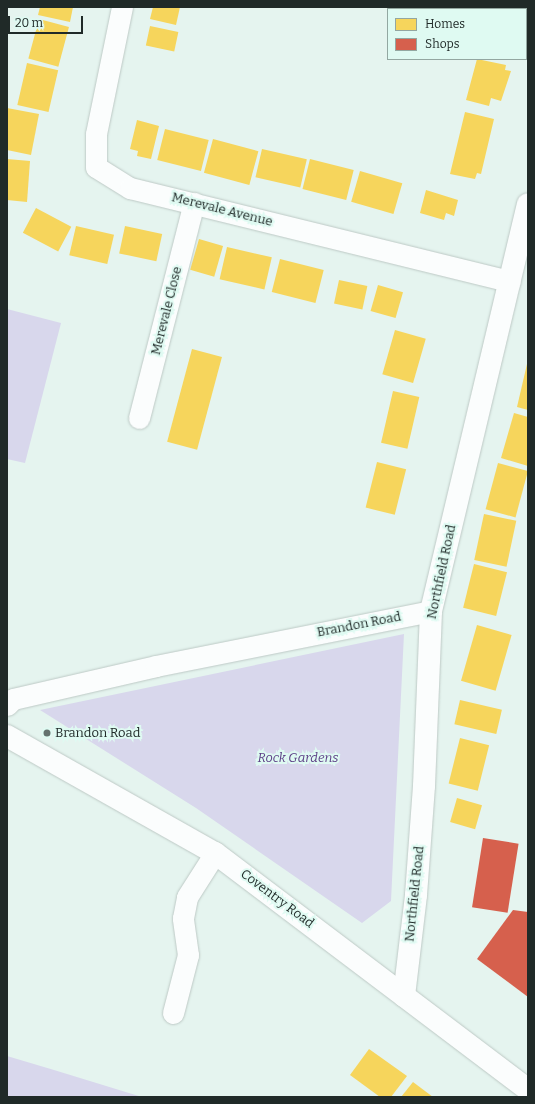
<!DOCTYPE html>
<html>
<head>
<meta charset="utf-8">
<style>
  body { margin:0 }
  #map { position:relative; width:535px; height:1104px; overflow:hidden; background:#e5f4ef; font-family:Bitter,serif }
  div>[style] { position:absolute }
  .green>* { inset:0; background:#d8d7ec }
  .homes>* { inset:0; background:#f6d55c; transform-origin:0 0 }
  .shops>* { inset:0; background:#d6604d; transform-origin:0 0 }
  .roads { filter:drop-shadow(0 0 1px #bdc9c5) drop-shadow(0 0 1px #bdc9c5) }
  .street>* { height:21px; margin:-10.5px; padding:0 10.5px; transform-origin:10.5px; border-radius:10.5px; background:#fbfdfd }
  .secondary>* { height:22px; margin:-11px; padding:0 11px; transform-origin:11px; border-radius:11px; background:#fbfdfd }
  .dots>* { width:11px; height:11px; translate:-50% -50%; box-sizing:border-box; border:2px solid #dffaf2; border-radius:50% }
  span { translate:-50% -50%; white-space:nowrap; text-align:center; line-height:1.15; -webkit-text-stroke:4px #dffaf2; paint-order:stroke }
  .street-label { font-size:13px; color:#202a28 }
  .poi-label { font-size:13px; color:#202a28 }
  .left { translate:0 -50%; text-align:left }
  .park-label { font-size:13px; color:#5d4087; font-style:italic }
  .frame { position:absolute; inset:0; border:8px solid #202a28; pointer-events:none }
  .legend { position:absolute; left:387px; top:8px; width:140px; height:52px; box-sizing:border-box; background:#dffaf2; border:1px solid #93a7a1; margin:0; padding:5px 7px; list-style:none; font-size:12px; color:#202a28 }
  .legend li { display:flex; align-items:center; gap:8px; height:20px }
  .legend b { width:20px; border:1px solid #93a7a1 }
  .scale { position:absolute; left:8px; top:16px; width:75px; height:18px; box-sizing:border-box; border:2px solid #202a28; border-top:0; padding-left:5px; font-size:12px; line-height:14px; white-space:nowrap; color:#202a28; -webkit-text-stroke:3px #dffaf2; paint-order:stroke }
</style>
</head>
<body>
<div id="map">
  <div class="green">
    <div style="clip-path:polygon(7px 309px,61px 323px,25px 463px,7px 459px)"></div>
    <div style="clip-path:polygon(404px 634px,391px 901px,362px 923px,196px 808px,40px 710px)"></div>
    <div style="clip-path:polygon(7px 1056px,54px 1070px,142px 1097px,7px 1097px)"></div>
  </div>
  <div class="homes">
    <div style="clip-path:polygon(40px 7px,73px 7px,70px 22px,38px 15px)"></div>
    <div style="clip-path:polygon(153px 7px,180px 7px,176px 25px,150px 19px)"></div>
    <div style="clip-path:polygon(491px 7px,496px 7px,501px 9px,491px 9px)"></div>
    <div style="left:39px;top:19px;width:31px;height:41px;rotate:15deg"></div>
    <div style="left:150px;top:26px;width:29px;height:20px;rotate:12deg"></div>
    <div style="clip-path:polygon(477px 59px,506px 65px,505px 70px,511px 71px,501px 101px,491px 98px,489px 106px,466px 100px)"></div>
    <div style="left:27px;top:63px;width:32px;height:43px;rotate:13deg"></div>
    <div style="clip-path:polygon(7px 108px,39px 114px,31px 155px,7px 150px)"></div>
    <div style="clip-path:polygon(465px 112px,494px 119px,481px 174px,477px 173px,475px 179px,450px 174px)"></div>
    <div style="clip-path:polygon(137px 120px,159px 126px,151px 159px,137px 156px,138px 151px,130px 149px)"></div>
    <div style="left:165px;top:129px;width:45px;height:32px;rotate:14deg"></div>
    <div style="left:213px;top:139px;width:47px;height:35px;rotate:15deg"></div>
    <div style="left:262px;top:149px;width:46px;height:29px;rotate:13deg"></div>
    <div style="clip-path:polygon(7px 159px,30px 161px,27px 202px,7px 200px)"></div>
    <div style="left:310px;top:159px;width:45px;height:31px;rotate:14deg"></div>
    <div style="left:360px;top:171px;width:44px;height:32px;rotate:16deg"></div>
    <div style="clip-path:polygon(426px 190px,458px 200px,454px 216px,446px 213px,444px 220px,420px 213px)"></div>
    <div style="left:36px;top:208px;width:40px;height:28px;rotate:28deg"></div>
    <div style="left:76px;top:226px;width:39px;height:30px;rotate:13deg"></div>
    <div style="left:125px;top:226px;width:38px;height:28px;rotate:12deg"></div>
    <div style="left:199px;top:239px;width:25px;height:32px;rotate:16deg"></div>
    <div style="left:227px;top:247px;width:46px;height:33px;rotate:13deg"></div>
    <div style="left:280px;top:259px;width:45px;height:34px;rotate:14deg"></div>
    <div style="left:339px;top:280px;width:29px;height:24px;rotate:12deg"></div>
    <div style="left:378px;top:285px;width:26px;height:27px;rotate:16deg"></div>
    <div style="left:395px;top:330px;width:32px;height:46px;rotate:16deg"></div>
    <div style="left:192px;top:349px;width:31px;height:96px;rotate:15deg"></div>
    <div style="clip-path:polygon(527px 364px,528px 364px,528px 410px,517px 407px)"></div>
    <div style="left:393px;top:391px;width:27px;height:53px;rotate:13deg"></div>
    <div style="clip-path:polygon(514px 413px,528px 417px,528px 466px,501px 458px)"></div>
    <div style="left:377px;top:462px;width:30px;height:47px;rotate:14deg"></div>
    <div style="left:498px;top:463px;width:31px;height:48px;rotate:15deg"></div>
    <div style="left:484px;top:514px;width:33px;height:47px;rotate:12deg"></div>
    <div style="left:474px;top:564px;width:34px;height:45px;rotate:14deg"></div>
    <div style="left:477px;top:625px;width:36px;height:58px;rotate:16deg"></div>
    <div style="left:460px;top:700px;width:43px;height:25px;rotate:13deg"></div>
    <div style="left:460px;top:738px;width:30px;height:47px;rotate:14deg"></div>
    <div style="left:457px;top:798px;width:26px;height:25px;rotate:16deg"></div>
    <div style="clip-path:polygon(369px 1049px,407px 1076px,391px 1097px,380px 1097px,350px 1075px)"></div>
    <div style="clip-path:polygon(413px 1082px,433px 1097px,401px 1097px)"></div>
  </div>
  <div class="shops">
    <div style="left:483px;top:838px;width:36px;height:70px;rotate:9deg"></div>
    <div style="clip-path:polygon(513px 910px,528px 912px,528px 997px,477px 959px)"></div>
  </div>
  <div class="roads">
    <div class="street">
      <div style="left:122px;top:7px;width:130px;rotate:101.6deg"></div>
      <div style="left:96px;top:134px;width:33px;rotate:90deg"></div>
      <div style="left:96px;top:167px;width:40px;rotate:32deg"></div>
      <div style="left:130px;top:188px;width:391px;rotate:13.8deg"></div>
      <div style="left:139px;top:418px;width:222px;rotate:-75.7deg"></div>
      <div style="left:7px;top:705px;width:8px;rotate:-45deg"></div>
      <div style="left:13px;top:699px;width:147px;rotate:-13deg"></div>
      <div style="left:156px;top:666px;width:280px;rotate:-11.3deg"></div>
      <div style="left:173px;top:1013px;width:60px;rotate:-75.5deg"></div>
      <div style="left:188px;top:955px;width:37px;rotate:-98deg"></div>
      <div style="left:183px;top:918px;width:21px;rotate:-79deg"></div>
      <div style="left:187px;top:897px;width:52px;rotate:-57.5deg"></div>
    </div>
    <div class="secondary">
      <div style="left:7px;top:736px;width:239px;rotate:29.4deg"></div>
      <div style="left:215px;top:853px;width:393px;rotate:37.1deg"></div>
      <div style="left:404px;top:996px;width:102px;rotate:-83.2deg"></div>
      <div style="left:416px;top:895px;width:109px;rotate:-85.8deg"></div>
      <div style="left:424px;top:786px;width:175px;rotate:-87.7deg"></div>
      <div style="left:431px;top:611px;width:418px;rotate:-76.6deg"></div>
    </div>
  </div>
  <div class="dots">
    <div style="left:47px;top:733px;background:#65716e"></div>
  </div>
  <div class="street-label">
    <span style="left:222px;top:210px;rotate:14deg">Merevale Avenue</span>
    <span style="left:167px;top:311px;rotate:-76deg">Merevale Close</span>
    <span style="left:442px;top:572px;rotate:-78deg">Northfield Road</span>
    <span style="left:359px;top:625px;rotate:-11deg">Brandon Road</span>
    <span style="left:415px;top:894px;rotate:-84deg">Northfield Road</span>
    <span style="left:277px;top:899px;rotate:37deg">Coventry Road</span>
  </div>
  <div class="poi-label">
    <span class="left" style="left:55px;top:733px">Brandon Road</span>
  </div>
  <div class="park-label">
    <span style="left:298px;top:758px">Rock Gardens</span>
  </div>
  <div class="frame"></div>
  <ul class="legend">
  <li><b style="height:11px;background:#f6d55c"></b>Homes</li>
  <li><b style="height:11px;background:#d6604d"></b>Shops</li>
  </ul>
  <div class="scale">20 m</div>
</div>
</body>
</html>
